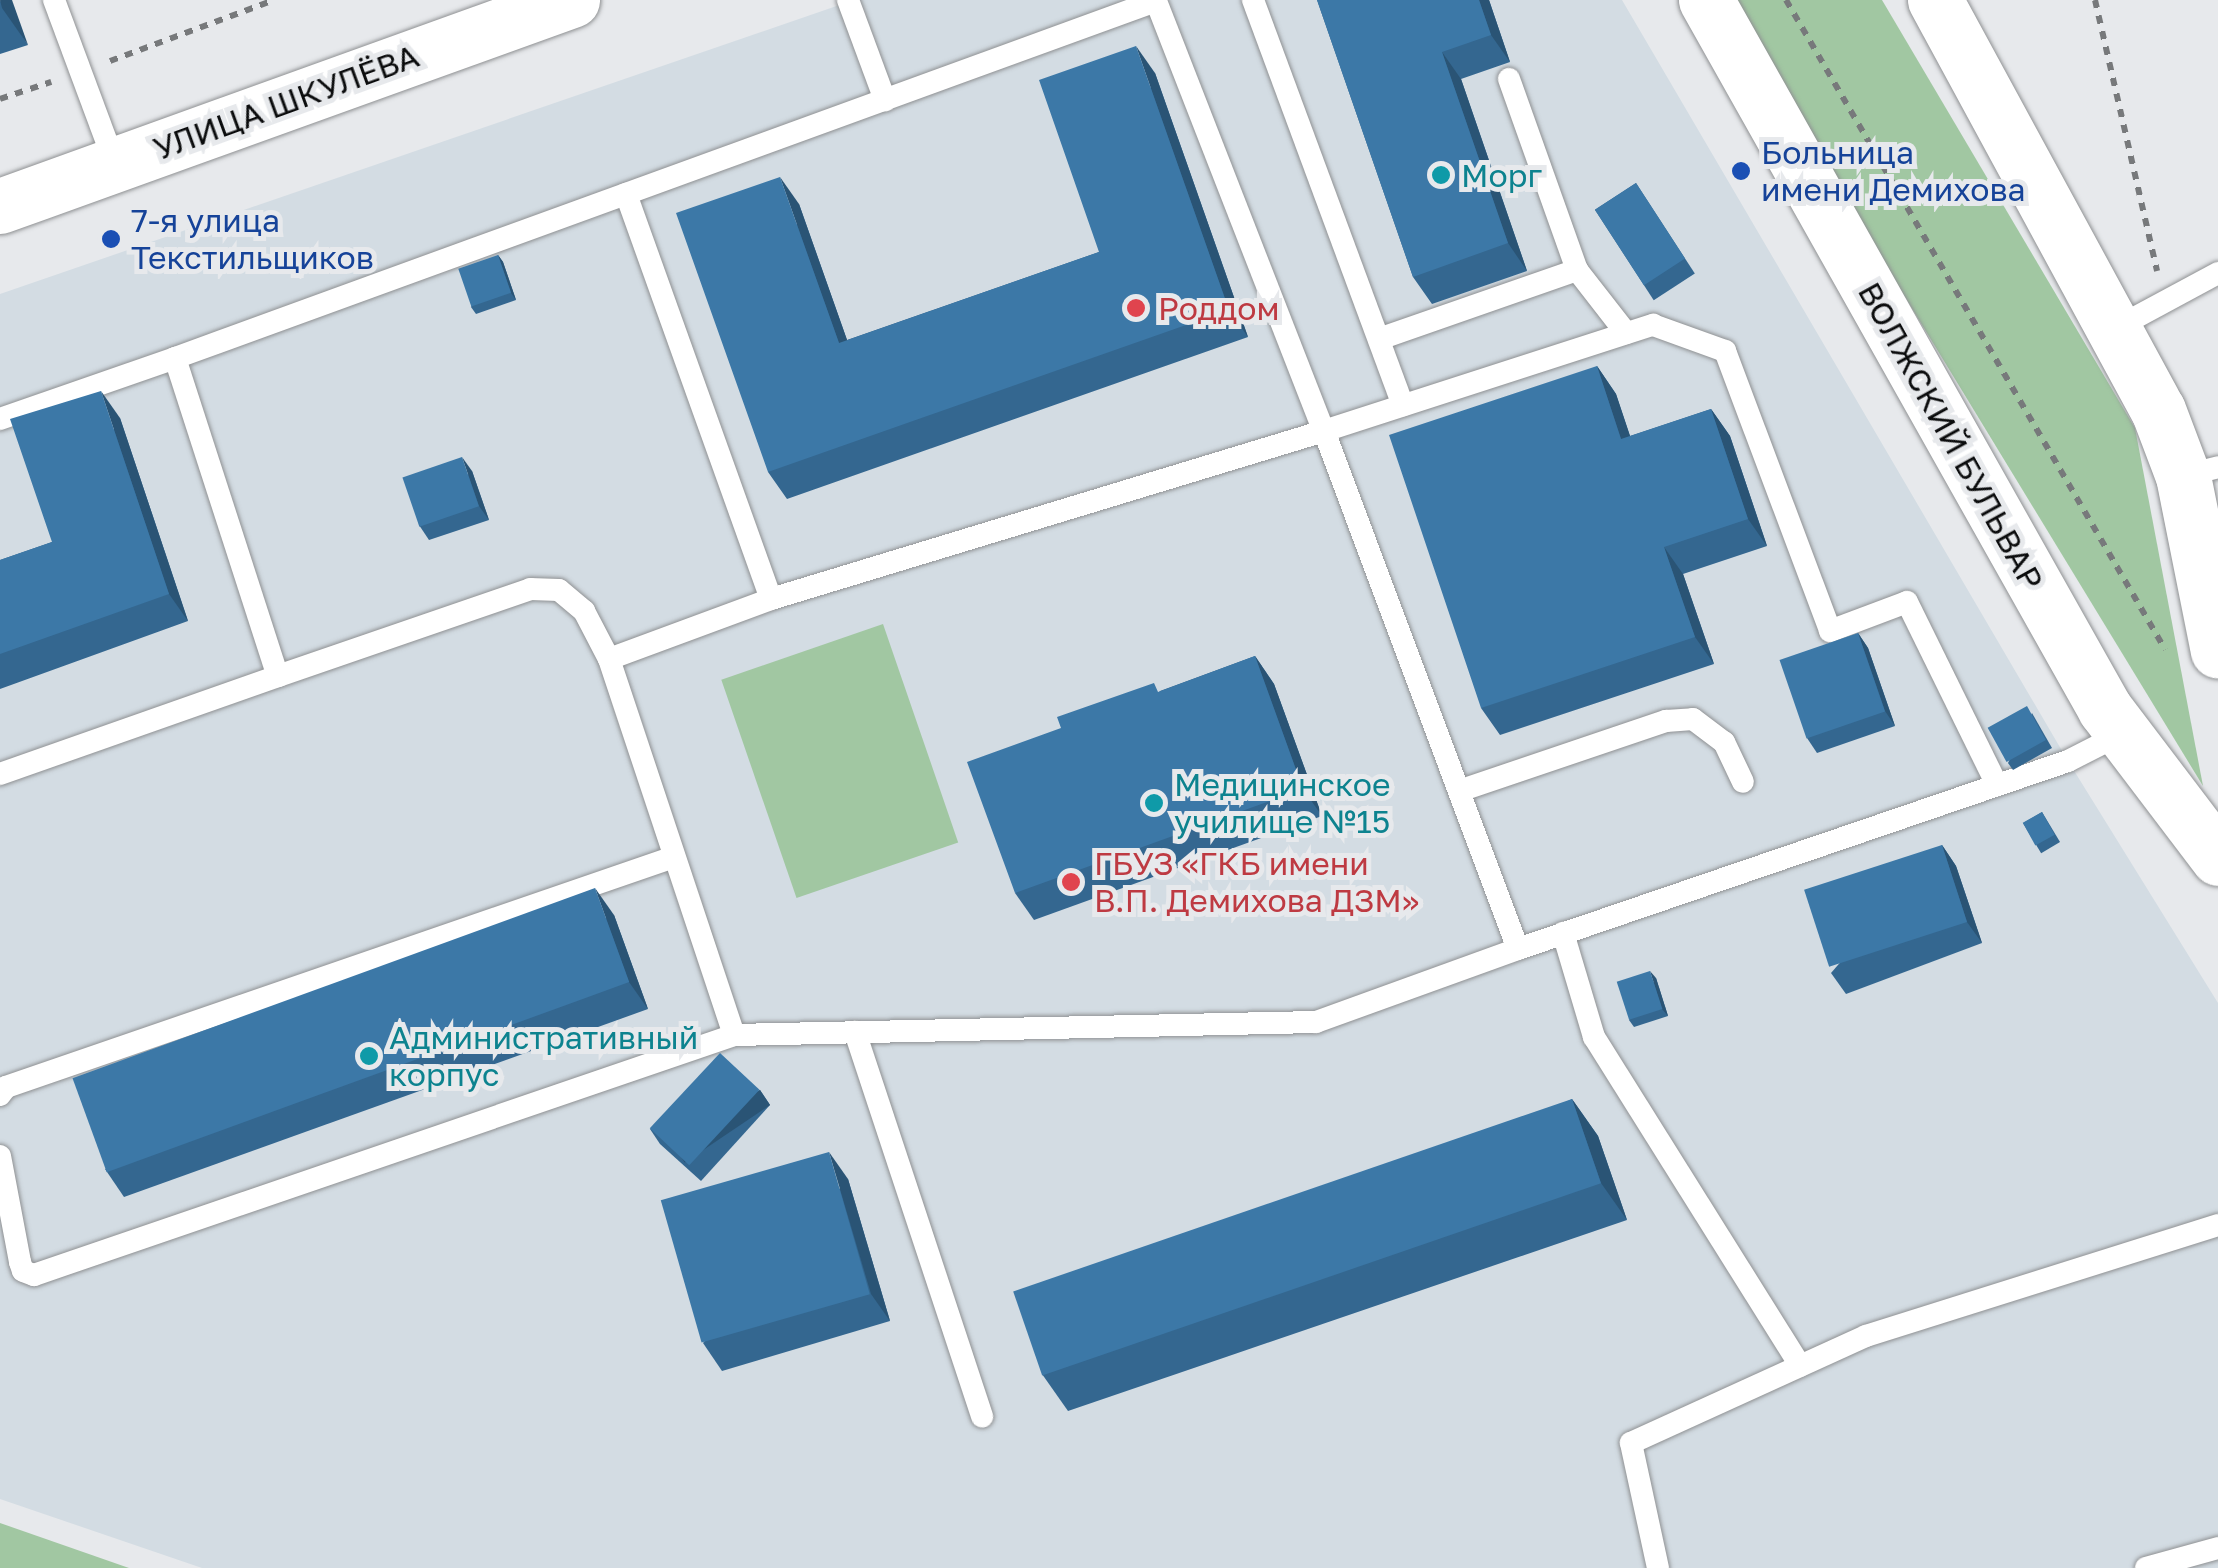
<!DOCTYPE html>
<html>
<head>
<meta charset="utf-8">
<style>
  body { margin:0 }
  #map { position:relative; width:2218px; height:1568px; overflow:hidden; background:#e7e9ec; font-family:"Golos Text",sans-serif }
  div>[style] { position:absolute }
  .built>* { inset:0; background:#d3dce3 }
  .green>* { inset:0; background:#a1c7a2; transform-origin:0 0 }
  .path>* { height:6px; margin-top:-3px; transform-origin:0; background:repeating-linear-gradient(90deg,#77797b 0 8px,transparent 0 16px) }
  .roads { filter:drop-shadow(0 0 2px #8f9193) drop-shadow(0 0 2px #8f9193) }
  .service>* { height:22px; margin:-11px; padding:0 11px; transform-origin:11px; border-radius:11px; background:#fff }
  .tertiary>* { height:55px; margin:-27.5px; padding:0 27.5px; transform-origin:27.5px; border-radius:27.5px; background:#fff }
  .secondary>* { height:55px; margin:-27.5px; padding:0 27.5px; transform-origin:27.5px; border-radius:27.5px; background:#fff }
  .wall>* { inset:0; background:#346790; transform-origin:0 0 }
  .shaded-wall>* { inset:0; background:#2a5475; transform-origin:0 0 }
  .building>* { inset:0; background:#3c78a7; transform-origin:0 0 }
  .dots>* { width:28px; height:28px; translate:-50% -50%; box-sizing:border-box; border:5px solid #e7e9ec; border-radius:50% }
  span { translate:-50% -50%; white-space:nowrap; text-align:center; line-height:1.15; -webkit-text-stroke:10px #e7e9ec; paint-order:stroke }
  .street-label { font-size:32px; color:#0b0c0d }
  .transit-label { font-size:32px; color:#164399 }
  .left { translate:0 -50%; text-align:left }
  .culture-label { font-size:32px; color:#0d838f }
  .health-label { font-size:32px; color:#be3a42 }
</style>
</head>
<body>
<div id="map">
  <div class="built">
    <div style="clip-path:polygon(854px 0,1622px 0,2068px 761px,2218px 1003px,2218px 1568px,202px 1568px,0 1499px,0 294px)"></div>
  </div>
  <div class="green">
    <div style="clip-path:polygon(1724px 0,1882px 0,2135px 428px,2203px 786px)"></div>
    <div style="left:883px;top:624px;width:231px;height:171px;rotate:71deg"></div>
    <div style="clip-path:polygon(0 1523px,129px 1568px,0 1568px)"></div>
  </div>
  <div class="path">
    <div style="left:1786px;top:0;width:752px;rotate:59.72deg"></div>
    <div style="left:2095px;top:0;width:278px;rotate:77.1deg"></div>
    <div style="left:110px;top:61px;width:175px;rotate:-20.4deg"></div>
    <div style="left:0;top:99px;width:54px;rotate:-18.4deg"></div>
  </div>
  <div class="roads">
    <div class="service">
      <div style="left:54px;top:0;width:175px;rotate:69.6deg"></div>
      <div style="left:848px;top:0;width:107px;rotate:69.7deg"></div>
      <div style="left:1253px;top:0;width:432px;rotate:69.7deg"></div>
      <div style="left:1509px;top:79px;width:203px;rotate:70.4deg"></div>
      <div style="left:1577px;top:270px;width:80px;rotate:52.1deg"></div>
      <div style="left:626px;top:194px;width:430px;rotate:70.3deg"></div>
      <div style="left:2114px;top:329px;width:118px;rotate:-28.3deg"></div>
      <div style="left:1379px;top:339px;width:210px;rotate:-19.2deg"></div>
      <div style="left:175px;top:358px;width:1044px;rotate:-20deg"></div>
      <div style="left:1156px;top:1px;width:462px;rotate:68.7deg"></div>
      <div style="left:1324px;top:431px;width:346px;rotate:-17.9deg"></div>
      <div style="left:1653px;top:325px;width:77px;rotate:19.9deg"></div>
      <div style="left:1725px;top:351px;width:299px;rotate:69.4deg"></div>
      <div style="left:1830px;top:631px;width:82px;rotate:-20.6deg"></div>
      <div style="left:1907px;top:602px;width:204px;rotate:63.8deg"></div>
      <div style="left:0;top:419px;width:185px;rotate:-19.2deg"></div>
      <div style="left:175px;top:358px;width:334px;rotate:72.1deg"></div>
      <div style="left:278px;top:676px;width:267px;rotate:-19deg"></div>
      <div style="left:530px;top:589px;width:29px;rotate:2deg"></div>
      <div style="left:559px;top:590px;width:33px;rotate:40deg"></div>
      <div style="left:584px;top:611px;width:54px;rotate:62.5deg"></div>
      <div style="left:609px;top:659px;width:173px;rotate:-20.3deg"></div>
      <div style="left:771px;top:599px;width:578px;rotate:-16.9deg"></div>
      <div style="left:1324px;top:431px;width:553px;rotate:69.47deg"></div>
      <div style="left:1518px;top:949px;width:581px;rotate:-18.87deg"></div>
      <div style="left:2068px;top:761px;width:59px;rotate:-27deg"></div>
      <div style="left:2183px;top:476px;width:36px;rotate:-14deg"></div>
      <div style="left:609px;top:659px;width:396px;rotate:71.6deg"></div>
      <div style="left:0;top:774px;width:295px;rotate:-19.4deg"></div>
      <div style="left:1459px;top:791px;width:219px;rotate:-18.7deg"></div>
      <div style="left:1666px;top:721px;width:27px;rotate:-4deg"></div>
      <div style="left:1693px;top:719px;width:39px;rotate:37deg"></div>
      <div style="left:1724px;top:742px;width:44px;rotate:64.6deg"></div>
      <div style="left:1563px;top:933px;width:109px;rotate:73.4deg"></div>
      <div style="left:1594px;top:1037px;width:388px;rotate:57.9deg"></div>
      <div style="left:855px;top:1032px;width:405px;rotate:71.7deg"></div>
      <div style="left:0;top:1095px;width:10px;rotate:-53deg"></div>
      <div style="left:6px;top:1087px;width:706px;rotate:-19deg"></div>
      <div style="left:0;top:1156px;width:108px;rotate:79.3deg"></div>
      <div style="left:20px;top:1262px;width:9px;rotate:72deg"></div>
      <div style="left:23px;top:1271px;width:12px;rotate:20deg"></div>
      <div style="left:34px;top:1275px;width:740px;rotate:-18.92deg"></div>
      <div style="left:734px;top:1035px;width:582px;rotate:-1.28deg"></div>
      <div style="left:1316px;top:1022px;width:215px;rotate:-19.9deg"></div>
      <div style="left:1658px;top:1568px;width:128px;rotate:-102.2deg"></div>
      <div style="left:1631px;top:1443px;width:258px;rotate:-24.5deg"></div>
      <div style="left:1866px;top:1336px;width:369px;rotate:-17.5deg"></div>
      <div style="left:2146px;top:1568px;width:75px;rotate:-15.5deg"></div>
    </div>
    <div class="tertiary">
      <div style="left:0;top:206px;width:608px;rotate:-19.81deg"></div>
    </div>
    <div class="secondary">
      <div style="left:1706px;top:0;width:814px;rotate:60.63deg"></div>
      <div style="left:2105px;top:709px;width:187px;rotate:52.8deg"></div>
      <div style="left:1935px;top:0;width:467px;rotate:61.5deg"></div>
      <div style="left:2158px;top:410px;width:71px;rotate:69.3deg"></div>
      <div style="left:2183px;top:476px;width:178px;rotate:78.7deg"></div>
    </div>
  </div>
  <div class="wall">
    <div style="clip-path:polygon(0 0,28px 45px,0 54px)"></div>
    <div style="clip-path:polygon(1317px 0,1489px 0,1510px 62px,1461px 79px,1527px 271px,1432px 304px,1413px 277px)"></div>
    <div style="clip-path:polygon(1155px 73px,1248px 337px,787px 499px,768px 472px,799px 204px,847px 340px,1099px 252px)"></div>
    <div style="left:1636px;top:183px;width:108px;height:49px;rotate:57deg"></div>
    <div style="clip-path:polygon(498px 255px,503px 262px,516px 300px,476px 314px,471px 307px)"></div>
    <div style="clip-path:polygon(1597px 366px,1616px 394px,1630px 436px,1711px 409px,1730px 436px,1767px 546px,1683px 574px,1714px 664px,1500px 735px,1481px 708px)"></div>
    <div style="clip-path:polygon(120px 418px,188px 621px,0 689px,0 560px,52px 542px)"></div>
    <div style="clip-path:polygon(472px 471px,489px 520px,429px 540px,419px 525px)"></div>
    <div style="clip-path:polygon(1858px 633px,1868px 648px,1895px 726px,1817px 753px,1807px 738px)"></div>
    <div style="clip-path:polygon(1255px 656px,1274px 684px,1322px 816px,1034px 920px,1015px 893px,1160px 691px)"></div>
    <div style="clip-path:polygon(2032px 713px,2052px 748px,2013px 770px,2008px 763px)"></div>
    <div style="left:2042px;top:812px;width:35px;height:22px;rotate:59deg"></div>
    <div style="clip-path:polygon(1942px 845px,1956px 866px,1982px 943px,1846px 994px,1831px 973px)"></div>
    <div style="clip-path:polygon(614px 915px,648px 1009px,124px 1197px,105px 1169px)"></div>
    <div style="clip-path:polygon(1656px 978px,1668px 1016px,1634px 1027px,1629px 1020px)"></div>
    <div style="clip-path:polygon(760px 1090px,770px 1105px,701px 1181px,660px 1144px,650px 1129px)"></div>
    <div style="clip-path:polygon(1572px 1099px,1598px 1136px,1627px 1220px,1068px 1411px,1042px 1374px)"></div>
    <div style="clip-path:polygon(848px 1179px,890px 1321px,722px 1371px,703px 1343px)"></div>
  </div>
  <div class="shaded-wall">
    <div style="clip-path:polygon(0 0,12px 0,28px 45px,2px 8px)"></div>
    <div style="clip-path:polygon(1479px 0,1489px 0,1510px 62px,1491px 35px)"></div>
    <div style="clip-path:polygon(1136px 46px,1155px 73px,1248px 337px,1229px 310px)"></div>
    <div style="clip-path:polygon(1442px 52px,1461px 79px,1527px 271px,1508px 243px)"></div>
    <div style="clip-path:polygon(780px 177px,799px 204px,858px 371px,839px 343px)"></div>
    <div style="clip-path:polygon(498px 255px,503px 262px,516px 300px,511px 293px)"></div>
    <div style="clip-path:polygon(1597px 366px,1616px 394px,1640px 466px,1621px 439px)"></div>
    <div style="clip-path:polygon(101px 391px,120px 418px,188px 621px,169px 594px)"></div>
    <div style="clip-path:polygon(1711px 409px,1730px 436px,1767px 546px,1748px 519px)"></div>
    <div style="clip-path:polygon(462px 457px,472px 471px,489px 520px,479px 506px)"></div>
    <div style="clip-path:polygon(1664px 547px,1683px 574px,1714px 664px,1695px 637px)"></div>
    <div style="clip-path:polygon(1858px 633px,1868px 648px,1895px 726px,1885px 711px)"></div>
    <div style="clip-path:polygon(1255px 656px,1274px 684px,1322px 816px,1303px 789px)"></div>
    <div style="clip-path:polygon(1942px 845px,1956px 866px,1982px 943px,1967px 922px)"></div>
    <div style="clip-path:polygon(595px 888px,614px 915px,648px 1009px,629px 982px)"></div>
    <div style="clip-path:polygon(1650px 971px,1656px 978px,1668px 1016px,1662px 1009px)"></div>
    <div style="left:760px;top:1090px;width:18px;height:103px;rotate:56deg"></div>
    <div style="clip-path:polygon(1572px 1099px,1598px 1136px,1627px 1220px,1601px 1183px)"></div>
    <div style="clip-path:polygon(829px 1152px,848px 1179px,890px 1321px,871px 1294px)"></div>
  </div>
  <div class="building">
    <div style="clip-path:polygon(1317px 0,1479px 0,1491px 35px,1442px 52px,1508px 243px,1413px 277px)"></div>
    <div style="clip-path:polygon(1136px 46px,1229px 310px,768px 472px,676px 213px,780px 177px,839px 343px,1099px 252px,1039px 80px)"></div>
    <div style="left:1636px;top:183px;width:90px;height:49px;rotate:57deg"></div>
    <div style="left:498px;top:255px;width:40px;height:42px;rotate:71deg"></div>
    <div style="clip-path:polygon(1597px 366px,1621px 439px,1711px 409px,1748px 519px,1664px 547px,1695px 637px,1481px 708px,1389px 435px)"></div>
    <div style="clip-path:polygon(101px 391px,169px 594px,0 654px,0 560px,52px 542px,10px 419px)"></div>
    <div style="left:462px;top:457px;width:52px;height:63px;rotate:71deg"></div>
    <div style="left:1858px;top:633px;width:83px;height:83px;rotate:71deg"></div>
    <div style="clip-path:polygon(1255px 656px,1303px 789px,1015px 893px,967px 762px,1061px 728px,1057px 717px,1154px 683px,1158px 692px)"></div>
    <div style="left:2027px;top:706px;width:39px;height:45px;rotate:61deg"></div>
    <div style="left:2042px;top:812px;width:26px;height:22px;rotate:61deg"></div>
    <div style="left:1942px;top:845px;width:81px;height:145px;rotate:72deg"></div>
    <div style="left:595px;top:888px;width:100px;height:556px;rotate:70deg"></div>
    <div style="left:1650px;top:971px;width:40px;height:35px;rotate:72deg"></div>
    <div style="left:720px;top:1053px;width:54px;height:103px;rotate:43deg"></div>
    <div style="left:1572px;top:1099px;width:89px;height:591px;rotate:71deg"></div>
    <div style="left:829px;top:1152px;width:148px;height:175px;rotate:74deg"></div>
  </div>
  <div class="dots">
    <div style="left:1741px;top:171px;background:#1a4fb4"></div>
    <div style="left:1441px;top:175px;background:#0f9aa8"></div>
    <div style="left:111px;top:239px;background:#1a4fb4"></div>
    <div style="left:1136px;top:308px;background:#e0444e"></div>
    <div style="left:1154px;top:803px;background:#0f9aa8"></div>
    <div style="left:1071px;top:882px;background:#e0444e"></div>
    <div style="left:369px;top:1056px;background:#0f9aa8"></div>
  </div>
  <div class="street-label">
    <span style="left:286px;top:102px;rotate:-20deg">УЛИЦА ШКУЛЁВА</span>
    <span style="left:1951px;top:436px;rotate:61deg">ВОЛЖСКИЙ БУЛЬВАР</span>
  </div>
  <div class="transit-label">
    <span class="left" style="left:1761px;top:171px">Больница<br>имени Демихова</span>
    <span class="left" style="left:131px;top:239px">7-я улица<br>Текстильщиков</span>
  </div>
  <div class="culture-label">
    <span class="left" style="left:1461px;top:175px">Морг</span>
    <span class="left" style="left:1174px;top:803px">Медицинское<br>училище №15</span>
    <span class="left" style="left:389px;top:1056px">Административный<br>корпус</span>
  </div>
  <div class="health-label">
    <span class="left" style="left:1158px;top:308px">Роддом</span>
    <span class="left" style="left:1094px;top:882px">ГБУЗ «ГКБ имени<br>В.П. Демихова ДЗМ»</span>
  </div>
</div>
</body>
</html>
